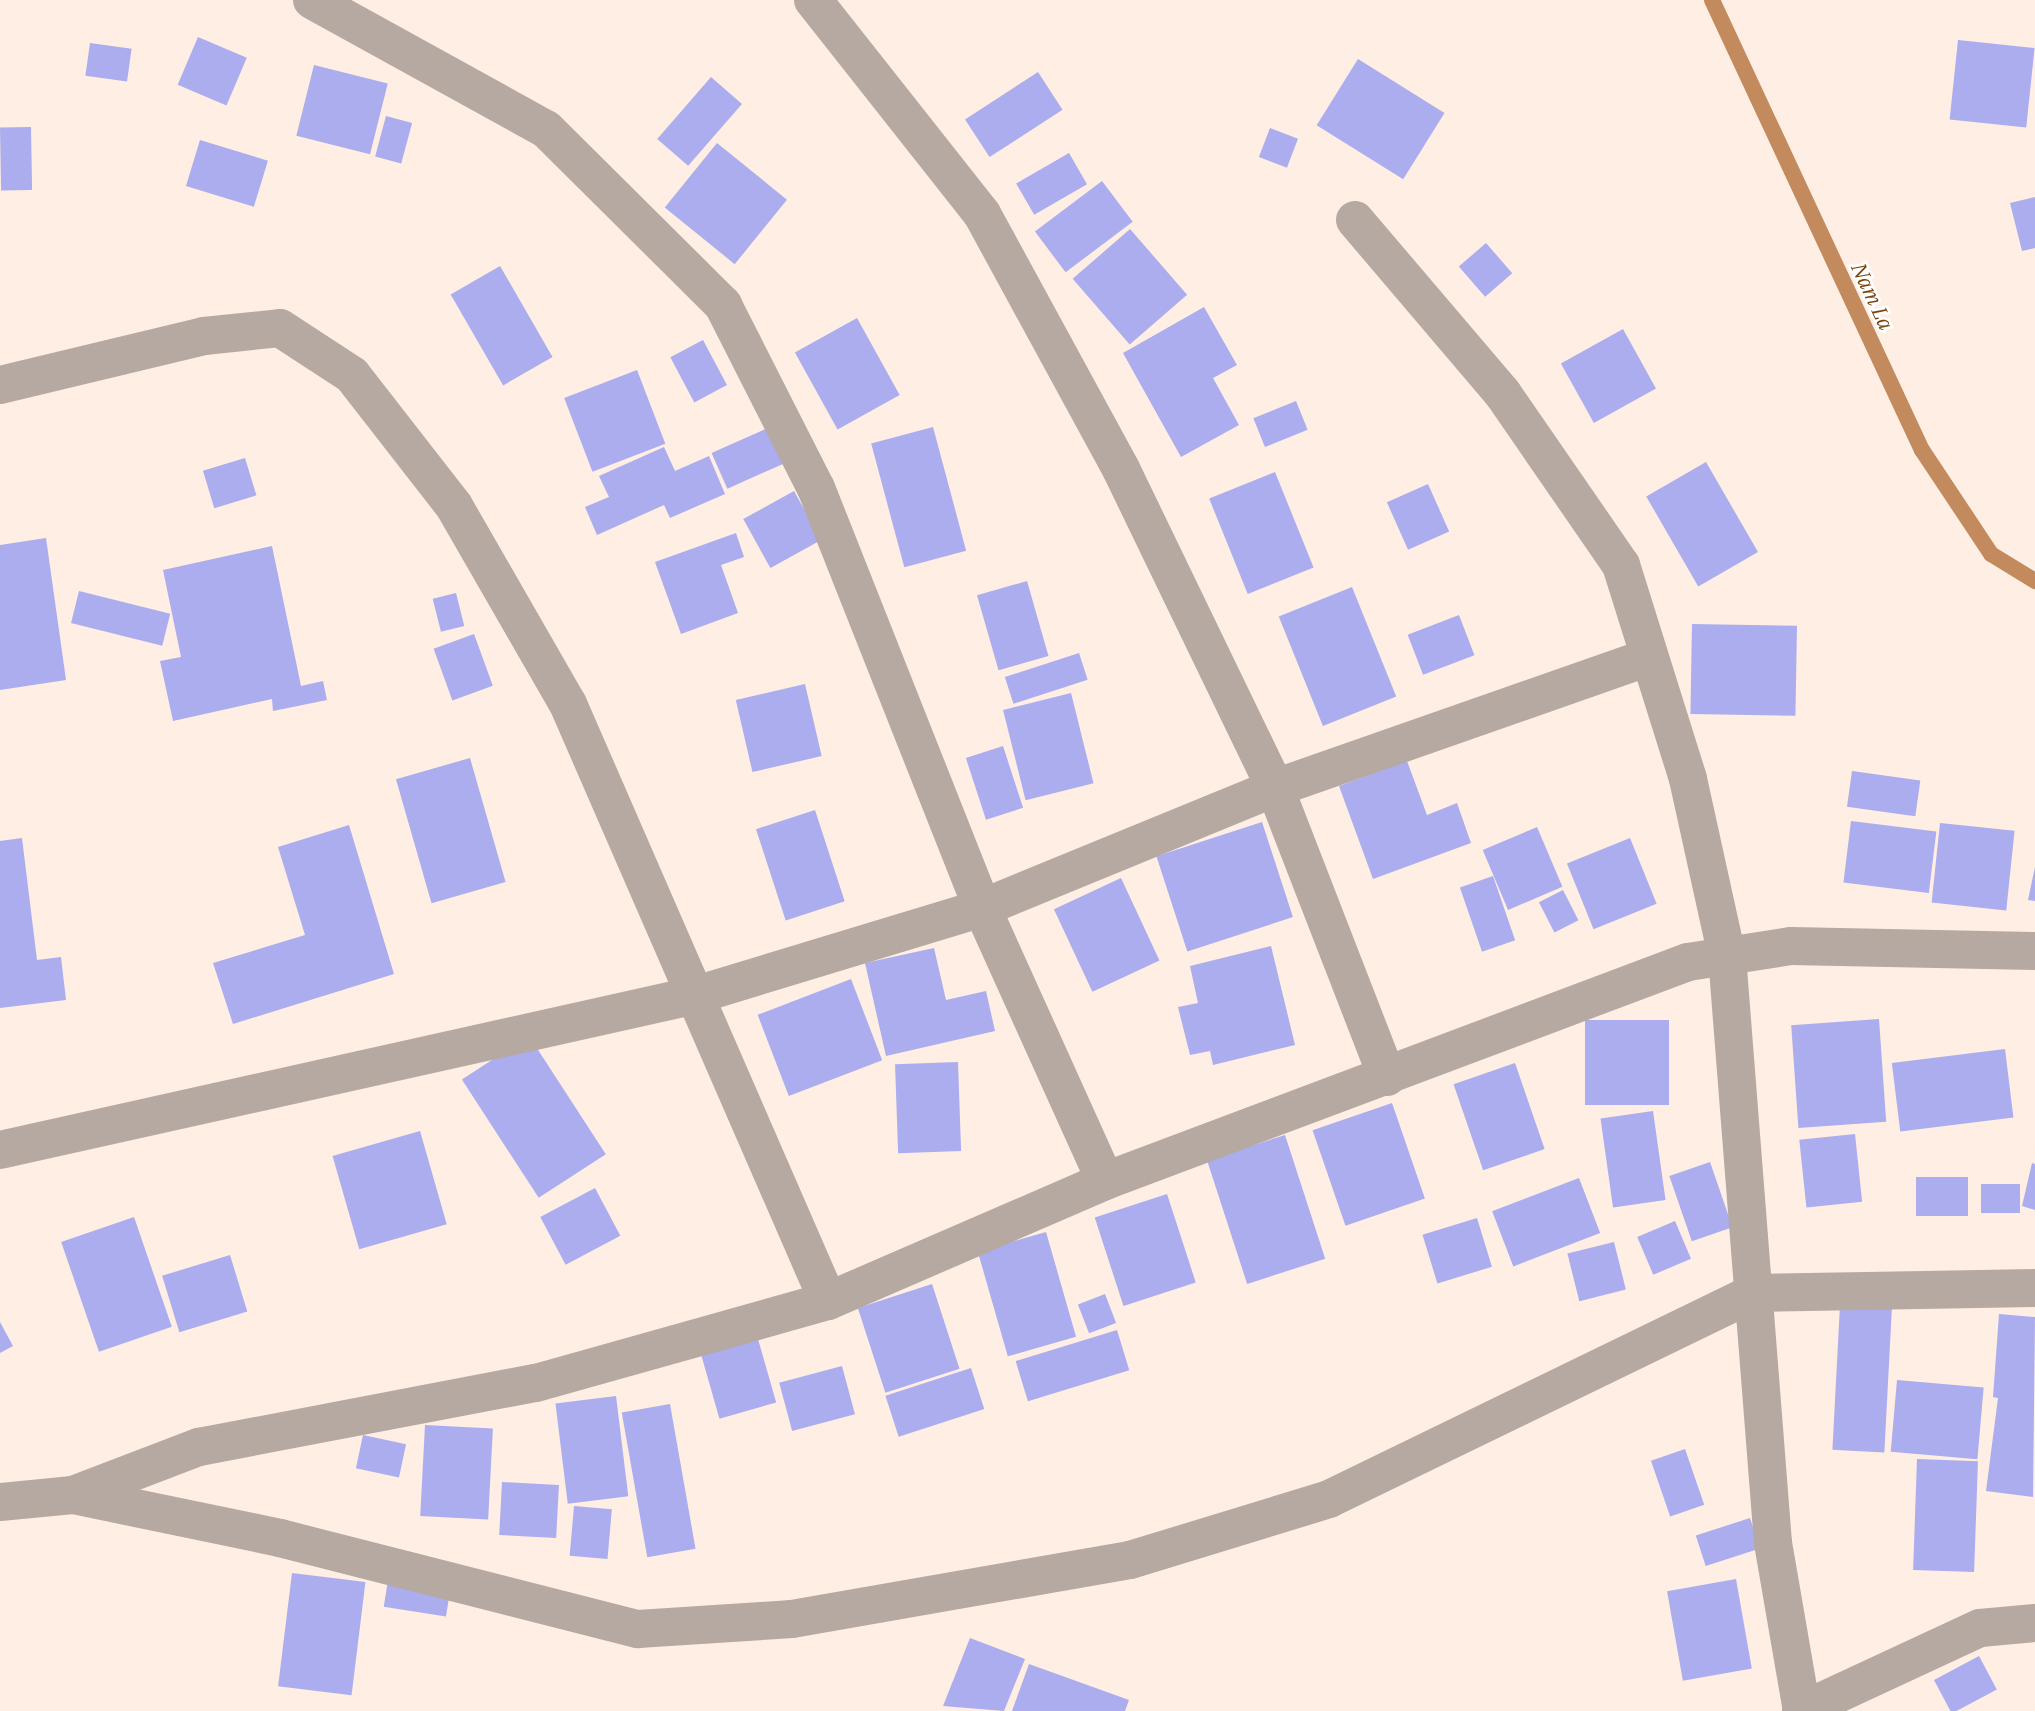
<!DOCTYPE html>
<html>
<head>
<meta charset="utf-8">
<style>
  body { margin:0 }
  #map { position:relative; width:2035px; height:1711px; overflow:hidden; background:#feeee3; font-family:"IBM Plex Serif",serif }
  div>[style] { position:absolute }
  .stream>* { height:16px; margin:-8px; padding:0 8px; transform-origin:8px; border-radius:8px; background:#c38a5e }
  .building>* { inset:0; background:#abadee; transform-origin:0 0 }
  .minor>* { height:38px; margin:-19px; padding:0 19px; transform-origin:19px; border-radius:19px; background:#b5a9a1 }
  span { translate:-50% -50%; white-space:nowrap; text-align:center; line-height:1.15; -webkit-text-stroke:5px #fff; paint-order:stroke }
  .water-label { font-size:21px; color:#7a440f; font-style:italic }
</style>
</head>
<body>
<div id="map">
  <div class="stream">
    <div style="left:1712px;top:0;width:497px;rotate:65deg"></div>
    <div style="left:1922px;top:450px;width:125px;rotate:56.4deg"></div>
    <div style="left:1991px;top:554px;width:52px;rotate:31.5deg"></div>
  </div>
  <div class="building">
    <div style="left:198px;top:37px;width:53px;height:52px;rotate:23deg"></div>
    <div style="left:1958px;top:40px;width:77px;height:80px;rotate:6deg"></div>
    <div style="left:90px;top:43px;width:42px;height:33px;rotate:8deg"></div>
    <div style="left:1358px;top:59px;width:102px;height:78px;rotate:32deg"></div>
    <div style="left:314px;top:65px;width:76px;height:73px;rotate:14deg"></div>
    <div style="left:1038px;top:72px;width:45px;height:87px;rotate:57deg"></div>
    <div style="left:711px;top:77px;width:41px;height:82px;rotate:41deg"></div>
    <div style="left:386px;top:116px;width:27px;height:42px;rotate:15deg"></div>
    <div style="left:31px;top:127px;width:63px;height:31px;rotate:89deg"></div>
    <div style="left:1270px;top:128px;width:30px;height:31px;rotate:21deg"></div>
    <div style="left:200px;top:140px;width:71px;height:48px;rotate:17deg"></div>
    <div style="left:717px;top:143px;width:90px;height:83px;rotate:39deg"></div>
    <div style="left:1069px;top:153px;width:36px;height:61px;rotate:60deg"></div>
    <div style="left:1102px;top:181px;width:51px;height:84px;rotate:53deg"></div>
    <div style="clip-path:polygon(2035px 197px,2035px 248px,2022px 251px,2010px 203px)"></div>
    <div style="left:1130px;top:229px;width:87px;height:76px;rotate:49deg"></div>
    <div style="left:1486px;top:243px;width:40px;height:36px;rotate:49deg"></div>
    <div style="left:500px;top:266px;width:105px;height:57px;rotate:60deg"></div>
    <div style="clip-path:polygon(1204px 307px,1237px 365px,1213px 378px,1239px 425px,1181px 457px,1123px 353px)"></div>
    <div style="left:857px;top:318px;width:88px;height:71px;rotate:61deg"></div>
    <div style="left:1623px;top:329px;width:68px;height:71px;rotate:61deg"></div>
    <div style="left:703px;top:340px;width:51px;height:37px;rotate:62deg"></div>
    <div style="left:637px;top:370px;width:79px;height:78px;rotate:69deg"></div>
    <div style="left:1296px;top:401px;width:31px;height:46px;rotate:68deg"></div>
    <div style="left:770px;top:427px;width:39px;height:64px;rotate:66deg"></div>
    <div style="left:933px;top:427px;width:128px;height:64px;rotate:75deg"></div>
    <div style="clip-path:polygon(664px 447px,675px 471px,709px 456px,725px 494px,670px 518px,664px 505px,597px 535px,585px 507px,609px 497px,599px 476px)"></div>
    <div style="left:245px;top:458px;width:39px;height:44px;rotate:73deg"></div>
    <div style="left:1706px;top:462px;width:104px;height:69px;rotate:60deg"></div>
    <div style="left:1275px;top:472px;width:103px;height:71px;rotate:68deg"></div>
    <div style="left:1428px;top:484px;width:52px;height:45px;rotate:66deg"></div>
    <div style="left:794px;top:491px;width:56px;height:58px;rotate:61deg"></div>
    <div style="clip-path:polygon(736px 533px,744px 557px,721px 565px,738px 613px,681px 634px,655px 562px)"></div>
    <div style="clip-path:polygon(46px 538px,66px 680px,0 690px,0 545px)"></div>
    <div style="clip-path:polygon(272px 546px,301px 686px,323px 681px,327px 700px,273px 711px,272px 699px,173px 721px,160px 661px,181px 657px,163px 570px)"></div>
    <div style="left:1027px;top:581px;width:78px;height:52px;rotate:74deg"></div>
    <div style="left:1352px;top:587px;width:118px;height:79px;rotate:68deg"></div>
    <div style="left:79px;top:591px;width:94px;height:33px;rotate:14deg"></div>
    <div style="left:456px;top:593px;width:34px;height:24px;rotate:76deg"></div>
    <div style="left:1459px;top:615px;width:43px;height:55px;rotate:69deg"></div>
    <div style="left:1692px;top:624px;width:105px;height:90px;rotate:1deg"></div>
    <div style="left:474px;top:634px;width:55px;height:43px;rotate:70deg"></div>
    <div style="left:1079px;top:653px;width:28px;height:78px;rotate:72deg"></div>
    <div style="left:805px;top:684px;width:74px;height:71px;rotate:77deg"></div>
    <div style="left:1071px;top:693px;width:93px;height:70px;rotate:76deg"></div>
    <div style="left:1003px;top:746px;width:65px;height:39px;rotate:72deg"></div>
    <div style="left:470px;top:758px;width:129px;height:77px;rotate:74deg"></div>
    <div style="clip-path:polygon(1407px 761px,1427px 815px,1457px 803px,1471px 843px,1373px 879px,1339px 786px)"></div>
    <div style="left:1852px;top:771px;width:69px;height:36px;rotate:8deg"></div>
    <div style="left:815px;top:810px;width:96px;height:62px;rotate:72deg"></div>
    <div style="left:1851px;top:821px;width:86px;height:62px;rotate:7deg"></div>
    <div style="left:1262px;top:822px;width:100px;height:111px;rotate:72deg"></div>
    <div style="left:1940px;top:823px;width:75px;height:80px;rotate:6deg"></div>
    <div style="clip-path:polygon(349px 825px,394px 974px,233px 1024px,213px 963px,305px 935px,278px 847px)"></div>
    <div style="left:1537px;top:827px;width:65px;height:59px;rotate:67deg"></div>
    <div style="clip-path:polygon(22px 838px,37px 960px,61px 957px,66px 1000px,0 1008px,0 841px)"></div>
    <div style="left:1630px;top:838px;width:71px;height:68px;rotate:68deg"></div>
    <div style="clip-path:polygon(2035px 867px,2035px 901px,2028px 900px)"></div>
    <div style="left:1493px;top:876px;width:68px;height:35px;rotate:71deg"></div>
    <div style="left:1121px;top:878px;width:91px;height:74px;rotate:65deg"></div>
    <div style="left:1563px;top:890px;width:34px;height:27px;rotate:63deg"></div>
    <div style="clip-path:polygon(1271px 946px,1295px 1045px,1213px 1065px,1210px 1051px,1190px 1055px,1178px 1007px,1198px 1003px,1190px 966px)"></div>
    <div style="clip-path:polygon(934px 948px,946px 1000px,986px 991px,995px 1031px,886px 1056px,865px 963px)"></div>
    <div style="left:851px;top:979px;width:87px;height:100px;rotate:69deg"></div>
    <div style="left:1879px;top:1019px;width:103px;height:88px;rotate:86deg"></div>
    <div style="left:1585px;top:1020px;width:84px;height:85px"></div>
    <div style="left:529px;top:1036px;width:141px;height:80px;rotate:57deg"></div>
    <div style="left:2005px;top:1049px;width:69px;height:114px;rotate:83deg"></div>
    <div style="left:958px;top:1062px;width:89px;height:63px;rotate:88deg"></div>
    <div style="left:1515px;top:1063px;width:91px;height:65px;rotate:71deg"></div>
    <div style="left:1392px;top:1103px;width:101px;height:84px;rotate:71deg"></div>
    <div style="left:1653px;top:1111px;width:90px;height:53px;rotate:82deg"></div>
    <div style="left:420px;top:1131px;width:97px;height:91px;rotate:74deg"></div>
    <div style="left:1855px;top:1134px;width:68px;height:56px;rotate:84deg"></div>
    <div style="left:1285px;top:1135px;width:130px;height:82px;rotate:72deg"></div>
    <div style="left:1710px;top:1162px;width:69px;height:43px;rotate:71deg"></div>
    <div style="clip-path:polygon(2032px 1163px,2035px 1164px,2035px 1210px,2022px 1206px)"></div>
    <div style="left:1916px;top:1177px;width:52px;height:39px"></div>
    <div style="left:1579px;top:1178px;width:59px;height:93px;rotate:69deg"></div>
    <div style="left:1981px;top:1184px;width:39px;height:29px"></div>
    <div style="left:595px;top:1188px;width:54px;height:62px;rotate:62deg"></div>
    <div style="left:1167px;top:1194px;width:93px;height:76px;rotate:72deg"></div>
    <div style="left:134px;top:1217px;width:116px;height:77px;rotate:71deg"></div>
    <div style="left:1477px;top:1218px;width:51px;height:57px;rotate:73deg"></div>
    <div style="left:1675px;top:1221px;width:41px;height:41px;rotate:67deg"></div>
    <div style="left:1046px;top:1232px;width:109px;height:71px;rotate:74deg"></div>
    <div style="left:1614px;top:1242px;width:49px;height:48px;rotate:76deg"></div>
    <div style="left:230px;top:1255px;width:59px;height:71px;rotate:73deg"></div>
    <div style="left:932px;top:1284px;width:89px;height:78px;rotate:72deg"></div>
    <div style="left:1105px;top:1294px;width:31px;height:29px;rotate:69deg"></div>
    <div style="left:1840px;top:1305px;width:52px;height:145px;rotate:3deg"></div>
    <div style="clip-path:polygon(1999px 1314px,2035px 1317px,2033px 1497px,1986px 1491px,1998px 1398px,1993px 1397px)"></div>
    <div style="clip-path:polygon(0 1322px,13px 1346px,0 1353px)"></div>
    <div style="left:1117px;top:1330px;width:42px;height:106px;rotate:73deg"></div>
    <div style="left:758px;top:1339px;width:66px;height:59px;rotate:74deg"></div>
    <div style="left:842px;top:1366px;width:50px;height:65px;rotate:75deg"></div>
    <div style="left:971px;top:1368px;width:43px;height:90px;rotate:72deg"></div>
    <div style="left:1897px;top:1380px;width:87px;height:72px;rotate:5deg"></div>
    <div style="left:616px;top:1396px;width:101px;height:61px;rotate:83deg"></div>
    <div style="left:670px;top:1404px;width:147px;height:49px;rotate:80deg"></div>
    <div style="left:425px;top:1425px;width:68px;height:91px;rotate:3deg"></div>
    <div style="left:363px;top:1435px;width:44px;height:34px;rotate:12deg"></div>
    <div style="left:1685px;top:1449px;width:59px;height:36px;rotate:71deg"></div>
    <div style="left:1917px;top:1459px;width:61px;height:111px;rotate:2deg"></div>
    <div style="left:502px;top:1482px;width:57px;height:53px;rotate:3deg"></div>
    <div style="left:574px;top:1506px;width:38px;height:50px;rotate:5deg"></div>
    <div style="left:1750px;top:1518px;width:32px;height:57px;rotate:72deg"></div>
    <div style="left:292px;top:1573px;width:74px;height:114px;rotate:7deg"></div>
    <div style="left:1736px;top:1579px;width:91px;height:70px;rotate:80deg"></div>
    <div style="left:388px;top:1580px;width:63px;height:27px;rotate:9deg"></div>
    <div style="clip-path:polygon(970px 1638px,1025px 1659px,1004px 1711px,943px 1706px)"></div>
    <div style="left:1979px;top:1656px;width:38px;height:51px;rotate:62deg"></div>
    <div style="clip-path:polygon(1029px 1664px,1129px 1700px,1125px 1711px,1012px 1711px)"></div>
  </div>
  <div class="minor">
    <div style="left:312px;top:0;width:267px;rotate:28.9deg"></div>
    <div style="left:546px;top:129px;width:250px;rotate:44.8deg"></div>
    <div style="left:723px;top:305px;width:205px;rotate:63.1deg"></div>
    <div style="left:816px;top:488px;width:452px;rotate:68.4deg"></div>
    <div style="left:982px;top:908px;width:299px;rotate:65.7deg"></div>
    <div style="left:813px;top:0;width:273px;rotate:51.7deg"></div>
    <div style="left:982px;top:214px;width:290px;rotate:61.4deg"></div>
    <div style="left:1121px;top:469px;width:354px;rotate:64.2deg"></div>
    <div style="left:1275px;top:788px;width:310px;rotate:68.8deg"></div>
    <div style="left:1355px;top:220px;width:228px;rotate:49.6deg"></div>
    <div style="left:1503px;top:394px;width:208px;rotate:55.4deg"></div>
    <div style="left:1621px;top:565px;width:224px;rotate:72.6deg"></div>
    <div style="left:1688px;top:779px;width:181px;rotate:77.6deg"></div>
    <div style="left:1727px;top:956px;width:589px;rotate:85.52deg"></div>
    <div style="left:1773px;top:1543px;width:170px;rotate:80.2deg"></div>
    <div style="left:0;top:385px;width:210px;rotate:-13.5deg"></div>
    <div style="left:204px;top:336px;width:76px;rotate:-6deg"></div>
    <div style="left:280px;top:328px;width:86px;rotate:33.1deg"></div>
    <div style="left:352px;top:375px;width:166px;rotate:52.1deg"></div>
    <div style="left:454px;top:506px;width:228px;rotate:60.1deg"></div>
    <div style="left:568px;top:704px;width:651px;rotate:66.47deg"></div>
    <div style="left:0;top:1150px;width:713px;rotate:-12.55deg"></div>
    <div style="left:696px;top:995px;width:299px;rotate:-16.9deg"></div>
    <div style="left:982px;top:908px;width:317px;rotate:-22.3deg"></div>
    <div style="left:1275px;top:788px;width:396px;rotate:-19.3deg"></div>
    <div style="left:73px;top:1495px;width:211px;rotate:11.7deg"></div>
    <div style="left:280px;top:1538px;width:369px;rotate:14.3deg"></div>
    <div style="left:638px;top:1629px;width:154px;rotate:-3.7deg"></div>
    <div style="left:792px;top:1619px;width:343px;rotate:-9.9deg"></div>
    <div style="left:1130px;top:1560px;width:208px;rotate:-17deg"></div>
    <div style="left:1329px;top:1499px;width:472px;rotate:-25.9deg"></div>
    <div style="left:1754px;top:1293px;width:281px;rotate:-1deg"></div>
    <div style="left:0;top:1502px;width:73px;rotate:-5.5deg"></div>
    <div style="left:73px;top:1495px;width:135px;rotate:-20.9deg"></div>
    <div style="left:199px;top:1447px;width:343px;rotate:-10.8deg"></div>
    <div style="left:536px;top:1383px;width:303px;rotate:-15.7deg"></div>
    <div style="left:828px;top:1301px;width:302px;rotate:-23.4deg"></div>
    <div style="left:1105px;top:1181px;width:623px;rotate:-20.59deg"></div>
    <div style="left:1688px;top:962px;width:104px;rotate:-8.8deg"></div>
    <div style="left:1791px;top:946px;width:244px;rotate:1.2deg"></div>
    <div style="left:1801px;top:1711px;width:197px;rotate:-24.9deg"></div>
    <div style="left:1980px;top:1628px;width:55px;rotate:-5.2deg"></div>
  </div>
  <div class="water-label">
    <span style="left:1873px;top:296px;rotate:65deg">Nam La</span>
  </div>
</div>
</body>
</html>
